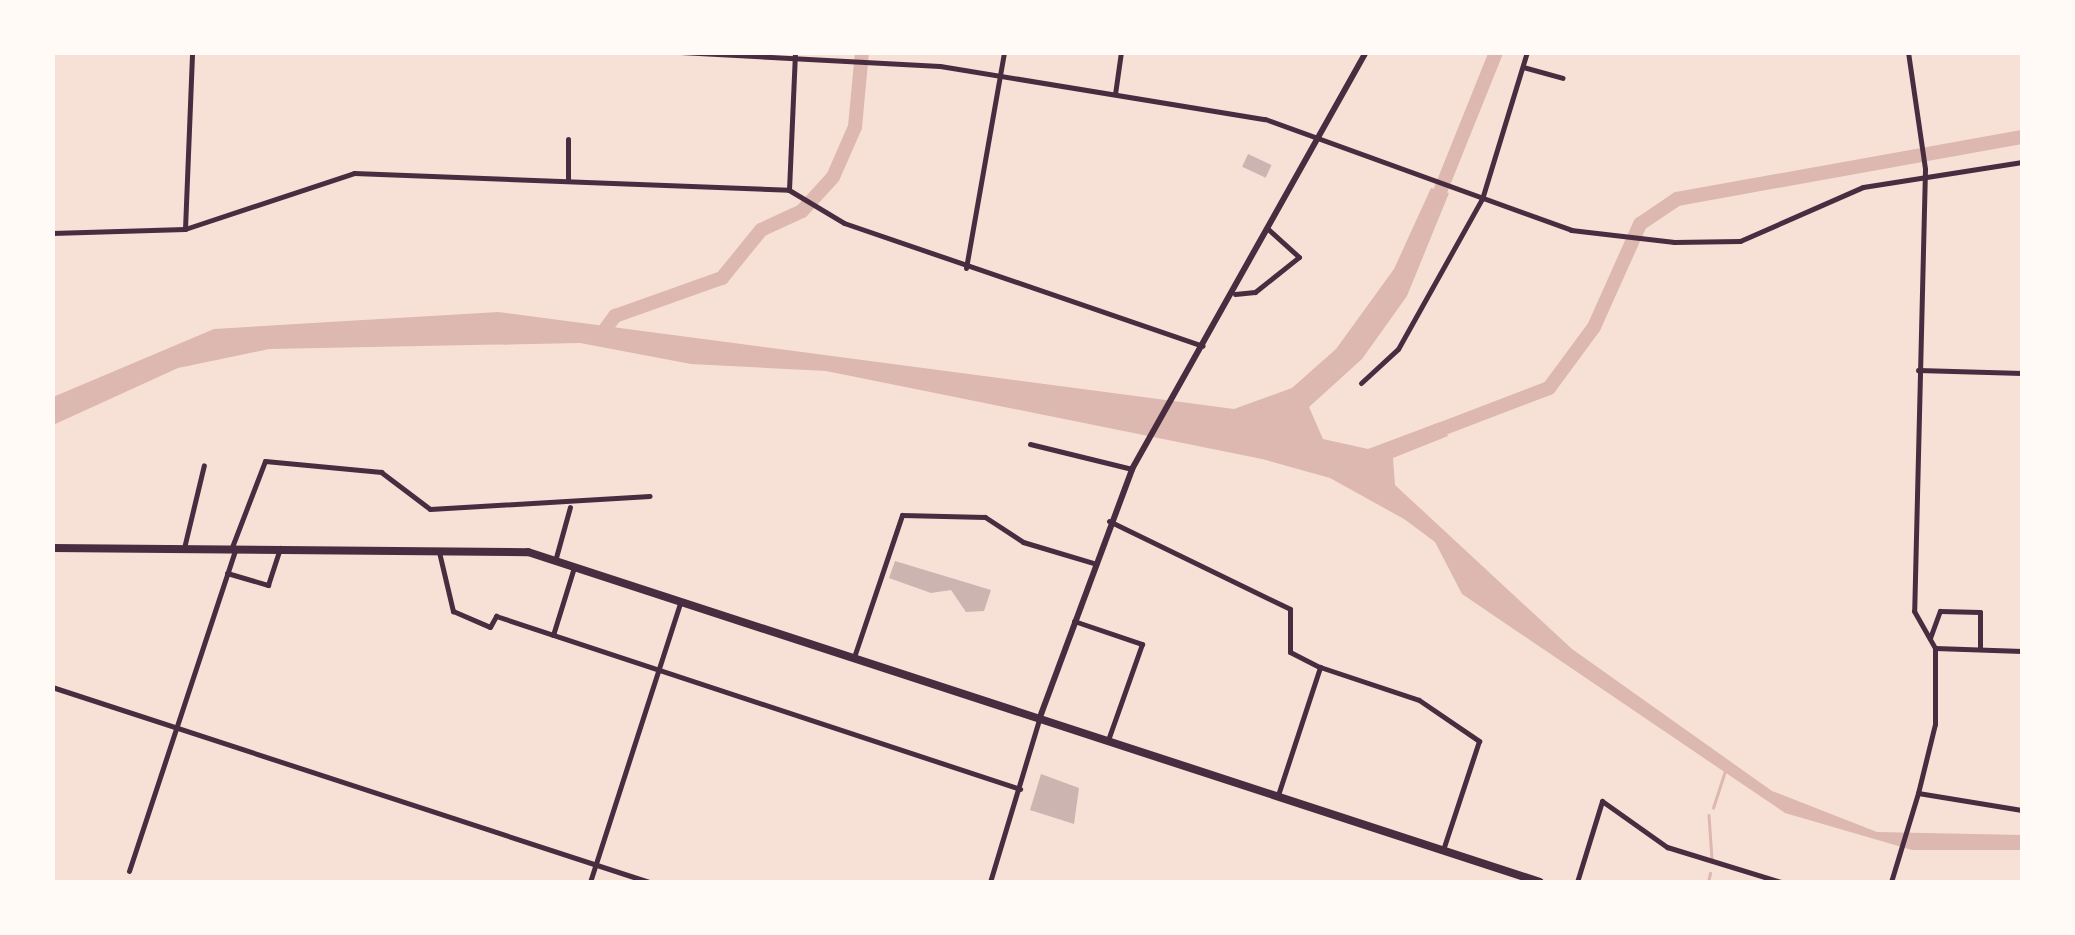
<!DOCTYPE html>
<html>
<head>
<meta charset="utf-8">
<style>
  body { margin:0 }
  #map { position:relative; width:2075px; height:935px; overflow:hidden; background:#f7e1d7; font-family:"Fira Sans",sans-serif }
  div>[style] { position:absolute }
  .water>* { inset:0; background:#dcb8b0 }
  .stream>* { height:2.5px; margin:-1.25px; padding:0 1.25px; transform-origin:1.25px; border-radius:1.25px; background:#dcb8b0 }
  .river>* { height:14px; margin:-7px; padding:0 7px; transform-origin:7px; border-radius:7px; background:#dcb8b0 }
  .building>* { inset:0; background:#ccb4b1; transform-origin:0 0 }
  .minor>* { height:5px; margin:-2.5px; padding:0 2.5px; transform-origin:2.5px; border-radius:2.5px; background:#4a2c40 }
  .tertiary>* { height:5px; margin:-2.5px; padding:0 2.5px; transform-origin:2.5px; border-radius:2.5px; background:#4a2c40 }
  .secondary>* { height:6px; margin:-3px; padding:0 3px; transform-origin:3px; border-radius:3px; background:#4a2c40 }
  .primary>* { height:8px; margin:-4px; padding:0 4px; transform-origin:4px; border-radius:4px; background:#4a2c40 }
  span { translate:-50% -50%; white-space:nowrap; text-align:center; line-height:1.15; -webkit-text-stroke:10px #fffaf5; paint-order:stroke }
  .frame { position:absolute; inset:0; border:55px solid #fffaf5; pointer-events:none }
</style>
</head>
<body>
<div id="map">
  <div class="water">
    <div style="clip-path:polygon(1431px 188px,1449px 193px,1407px 296px,1362px 359px,1309px 407px,1323px 439px,1368px 449px,1440px 422px,1448px 436px,1393px 458px,1395px 485px,1572px 649px,1772px 791px,1877px 832px,2022px 835px,2022px 850px,1912px 850px,1785px 813px,1462px 594px,1435px 542px,1404px 519px,1330px 478px,1262px 459px,826px 371px,691px 364px,580px 343px,269px 349px,178px 368px,53px 425px,53px 397px,214px 329px,498px 312px,1234px 409px,1292px 388px,1336px 349px,1394px 269px)"></div>
  </div>
  <div class="stream">
    <div style="left:1713px;top:808px;width:38px;rotate:-72deg"></div>
    <div style="left:1709px;top:815px;width:44px;rotate:86.1deg"></div>
    <div style="left:1708px;top:882px;width:9px;rotate:-77deg"></div>
  </div>
  <div class="river">
    <div style="left:1435px;top:204px;width:164px;rotate:-68.1deg"></div>
    <div style="left:601px;top:335px;width:24px;rotate:-54deg"></div>
    <div style="left:615px;top:316px;width:114px;rotate:-19.6deg"></div>
    <div style="left:722px;top:278px;width:62px;rotate:-50.9deg"></div>
    <div style="left:761px;top:230px;width:45px;rotate:-24.9deg"></div>
    <div style="left:802px;top:211px;width:46px;rotate:-47.6deg"></div>
    <div style="left:833px;top:177px;width:55px;rotate:-66.3deg"></div>
    <div style="left:855px;top:127px;width:75px;rotate:-84.7deg"></div>
    <div style="left:1426px;top:435px;width:132px;rotate:-20.9deg"></div>
    <div style="left:1549px;top:388px;width:76px;rotate:-53.6deg"></div>
    <div style="left:1594px;top:327px;width:113px;rotate:-65.9deg"></div>
    <div style="left:1640px;top:224px;width:45px;rotate:-34deg"></div>
    <div style="left:1677px;top:199px;width:351px;rotate:-10.2deg"></div>
  </div>
  <div class="building">
    <div style="left:1248px;top:154px;width:26px;height:14px;rotate:25deg"></div>
    <div style="clip-path:polygon(895px 561px,991px 590px,984px 611px,966px 612px,951px 590px,931px 593px,889px 578px)"></div>
    <div style="clip-path:polygon(1041px 774px,1079px 788px,1074px 824px,1030px 810px)"></div>
  </div>
  <div class="minor">
    <div style="left:1908px;top:52px;width:118px;rotate:81.7deg"></div>
    <div style="left:1925px;top:169px;width:442px;rotate:91.4deg"></div>
    <div style="left:1914px;top:611px;width:43px;rotate:60.4deg"></div>
    <div style="left:1523px;top:67px;width:41px;rotate:15.4deg"></div>
    <div style="left:1115px;top:94px;width:42px;rotate:-81.9deg"></div>
    <div style="left:568px;top:181px;width:42px;rotate:-90deg"></div>
    <div style="left:789px;top:190px;width:138px;rotate:-87.5deg"></div>
    <div style="left:185px;top:229px;width:177px;rotate:-87.7deg"></div>
    <div style="left:52px;top:233px;width:133px;rotate:-1.7deg"></div>
    <div style="left:185px;top:229px;width:178px;rotate:-18.3deg"></div>
    <div style="left:354px;top:173px;width:435px;rotate:2.2deg"></div>
    <div style="left:789px;top:190px;width:64px;rotate:31deg"></div>
    <div style="left:844px;top:223px;width:379px;rotate:18.9deg"></div>
    <div style="left:966px;top:268px;width:219px;rotate:-80deg"></div>
    <div style="left:1235px;top:294px;width:20px;rotate:-6deg"></div>
    <div style="left:1255px;top:292px;width:56px;rotate:-38.5deg"></div>
    <div style="left:1299px;top:257px;width:42px;rotate:-137.9deg"></div>
    <div style="left:1918px;top:370px;width:104px;rotate:1.7deg"></div>
    <div style="left:1361px;top:383px;width:50px;rotate:-42.6deg"></div>
    <div style="left:1398px;top:349px;width:172px;rotate:-60.8deg"></div>
    <div style="left:1482px;top:199px;width:154px;rotate:-73deg"></div>
    <div style="left:1030px;top:444px;width:105px;rotate:13.8deg"></div>
    <div style="left:1109px;top:521px;width:201px;rotate:25.9deg"></div>
    <div style="left:1290px;top:609px;width:43px;rotate:90deg"></div>
    <div style="left:1290px;top:652px;width:34px;rotate:27deg"></div>
    <div style="left:232px;top:547px;width:92px;rotate:-69deg"></div>
    <div style="left:265px;top:461px;width:117px;rotate:5.4deg"></div>
    <div style="left:381px;top:472px;width:61px;rotate:37.1deg"></div>
    <div style="left:430px;top:509px;width:220px;rotate:-3.4deg"></div>
    <div style="left:184px;top:548px;width:85px;rotate:-76.5deg"></div>
    <div style="left:439px;top:552px;width:61px;rotate:76.7deg"></div>
    <div style="left:453px;top:611px;width:40px;rotate:23.4deg"></div>
    <div style="left:490px;top:627px;width:13px;rotate:-61deg"></div>
    <div style="left:496px;top:616px;width:552px;rotate:18.27deg"></div>
    <div style="left:555px;top:561px;width:56px;rotate:-74.5deg"></div>
    <div style="left:227px;top:573px;width:43px;rotate:16.3deg"></div>
    <div style="left:268px;top:585px;width:39px;rotate:-72deg"></div>
    <div style="left:1074px;top:621px;width:72px;rotate:18.7deg"></div>
    <div style="left:1142px;top:644px;width:102px;rotate:109.5deg"></div>
    <div style="left:553px;top:635px;width:71px;rotate:-72.8deg"></div>
    <div style="left:1930px;top:638px;width:29px;rotate:-70deg"></div>
    <div style="left:1940px;top:611px;width:40px;rotate:1.4deg"></div>
    <div style="left:1980px;top:612px;width:37px;rotate:90deg"></div>
    <div style="left:2022px;top:651px;width:87px;rotate:-178deg"></div>
    <div style="left:1935px;top:648px;width:76px;rotate:90deg"></div>
    <div style="left:1935px;top:724px;width:71px;rotate:103.8deg"></div>
    <div style="left:1918px;top:793px;width:105px;rotate:9.3deg"></div>
    <div style="left:854px;top:657px;width:150px;rotate:-71.3deg"></div>
    <div style="left:902px;top:515px;width:83px;rotate:1.4deg"></div>
    <div style="left:985px;top:517px;width:45px;rotate:33.3deg"></div>
    <div style="left:1023px;top:542px;width:73px;rotate:16.7deg"></div>
    <div style="left:52px;top:687px;width:628px;rotate:18.09deg"></div>
    <div style="left:1278px;top:795px;width:135px;rotate:-71.8deg"></div>
    <div style="left:1320px;top:667px;width:104px;rotate:18.4deg"></div>
    <div style="left:1419px;top:700px;width:73px;rotate:34.3deg"></div>
    <div style="left:1479px;top:741px;width:115px;rotate:108.3deg"></div>
    <div style="left:129px;top:871px;width:338px;rotate:-71.7deg"></div>
    <div style="left:590px;top:882px;width:295px;rotate:-72.1deg"></div>
    <div style="left:990px;top:882px;width:169px;rotate:-73.2deg"></div>
    <div style="left:1577px;top:882px;width:85px;rotate:-72.8deg"></div>
    <div style="left:1602px;top:801px;width:80px;rotate:35.3deg"></div>
    <div style="left:1667px;top:847px;width:119px;rotate:17.1deg"></div>
    <div style="left:1891px;top:882px;width:93px;rotate:-73.1deg"></div>
  </div>
  <div class="tertiary">
    <div style="left:680px;top:52px;width:260px;rotate:3.1deg"></div>
    <div style="left:940px;top:66px;width:329px;rotate:9.3deg"></div>
    <div style="left:1265px;top:119px;width:326px;rotate:19.9deg"></div>
    <div style="left:1571px;top:230px;width:104px;rotate:6.6deg"></div>
    <div style="left:1674px;top:242px;width:66px;rotate:-0.9deg"></div>
    <div style="left:1740px;top:241px;width:134px;rotate:-23.7deg"></div>
    <div style="left:1863px;top:187px;width:161px;rotate:-8.9deg"></div>
  </div>
  <div class="secondary">
    <div style="left:1040px;top:717px;width:265px;rotate:-69.6deg"></div>
    <div style="left:1132px;top:469px;width:478px;rotate:-60.7deg"></div>
  </div>
  <div class="primary">
    <div style="left:52px;top:548px;width:476px;rotate:0.5deg"></div>
    <div style="left:528px;top:552px;width:1064px;rotate:18.06deg"></div>
  </div>
  <div class="frame"></div>
</div>
</body>
</html>
